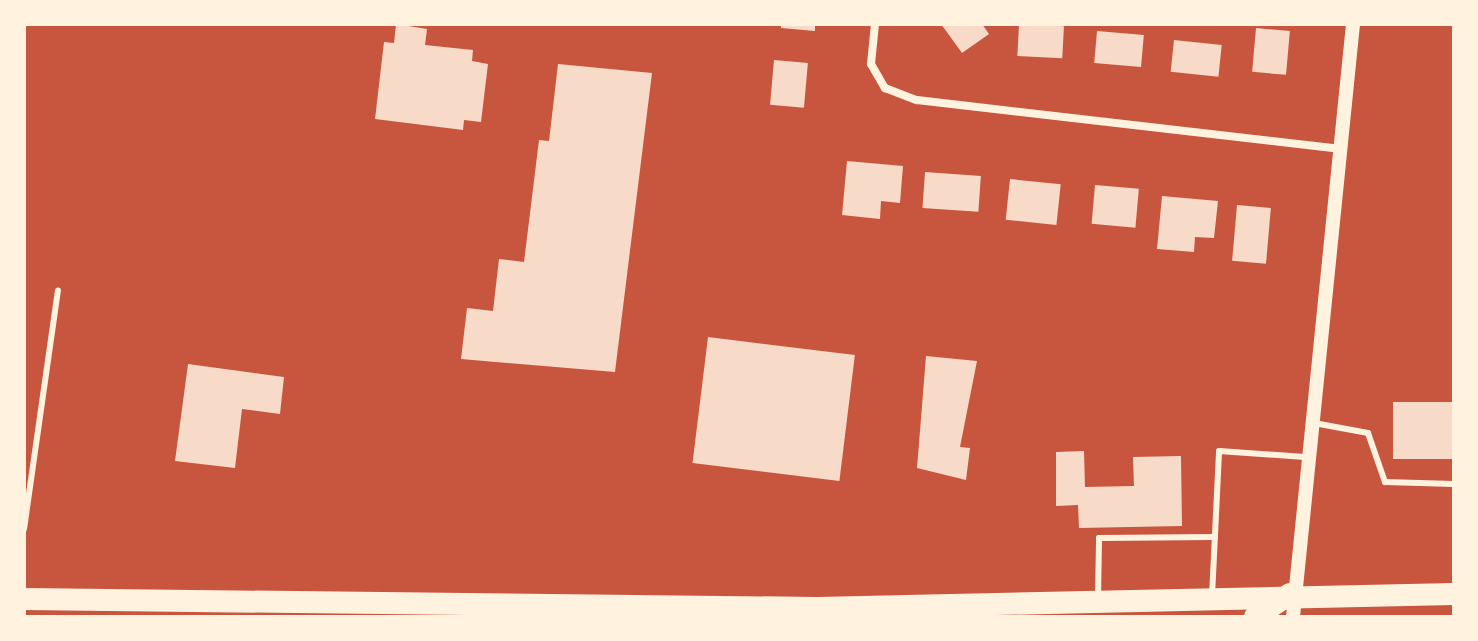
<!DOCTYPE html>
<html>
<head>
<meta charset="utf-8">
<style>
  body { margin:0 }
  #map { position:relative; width:1478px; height:641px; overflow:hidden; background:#c8553d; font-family:Bitter,serif }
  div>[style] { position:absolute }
  .building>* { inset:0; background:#f7dbc8; transform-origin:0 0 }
  .service>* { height:6px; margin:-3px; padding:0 3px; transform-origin:3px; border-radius:3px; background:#fff3e0 }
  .minor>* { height:8px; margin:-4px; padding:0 4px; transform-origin:4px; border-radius:4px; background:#fff3e0 }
  .tertiary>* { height:14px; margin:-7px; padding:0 7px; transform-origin:7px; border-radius:7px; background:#fff3e0 }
  .trunk>* { height:22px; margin:-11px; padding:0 11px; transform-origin:11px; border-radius:11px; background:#fff3e0 }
  span { translate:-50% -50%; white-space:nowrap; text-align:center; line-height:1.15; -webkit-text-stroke:7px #fff3e0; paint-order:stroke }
  .frame { position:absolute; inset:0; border:26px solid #fff3e0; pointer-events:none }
</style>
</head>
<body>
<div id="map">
  <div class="building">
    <i style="clip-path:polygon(396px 24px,427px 29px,425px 45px,473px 50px,472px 61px,488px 64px,481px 122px,464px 120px,463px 130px,375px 119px,384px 42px,394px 43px)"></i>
    <i style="clip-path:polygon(781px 24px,815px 24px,815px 31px,781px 28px)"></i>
    <i style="clip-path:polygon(941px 24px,982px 24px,989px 34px,962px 53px)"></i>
    <i style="left:1019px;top:24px;width:45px;height:32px;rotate:3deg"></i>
    <i style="left:1256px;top:28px;width:34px;height:44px;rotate:5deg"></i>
    <i style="left:1097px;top:31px;width:47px;height:32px;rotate:5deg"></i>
    <i style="left:1174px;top:40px;width:48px;height:32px;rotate:6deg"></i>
    <i style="left:774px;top:60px;width:34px;height:45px;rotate:5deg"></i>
    <i style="clip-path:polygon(558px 64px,652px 73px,615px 372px,461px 359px,467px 308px,493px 311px,499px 259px,524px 262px,539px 140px,549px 141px)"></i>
    <i style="clip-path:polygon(847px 161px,903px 166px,900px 203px,881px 201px,880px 219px,842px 215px)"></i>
    <i style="left:925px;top:172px;width:56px;height:36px;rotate:4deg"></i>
    <i style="left:1010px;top:179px;width:51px;height:41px;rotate:6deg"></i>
    <i style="left:1095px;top:185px;width:44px;height:39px;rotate:5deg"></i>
    <i style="clip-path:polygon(1162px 196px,1218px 201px,1214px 238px,1195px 237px,1194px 252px,1157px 249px)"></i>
    <i style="left:1237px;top:205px;width:34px;height:56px;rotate:5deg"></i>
    <i style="left:708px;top:337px;width:148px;height:127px;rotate:7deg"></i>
    <i style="clip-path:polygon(926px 356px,977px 361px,960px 447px,970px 448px,966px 480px,917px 468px)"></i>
    <i style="clip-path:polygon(188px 364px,284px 377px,280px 414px,242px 409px,235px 468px,175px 461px)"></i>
    <i style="left:1454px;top:402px;width:57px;height:61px;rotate:90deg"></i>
    <i style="clip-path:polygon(1084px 451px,1085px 487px,1134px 486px,1133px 457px,1181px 456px,1182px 526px,1079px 528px,1078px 505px,1056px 506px,1056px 452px)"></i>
  </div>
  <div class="service">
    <i style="left:1314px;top:423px;width:55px;rotate:10.5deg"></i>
    <i style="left:1368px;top:433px;width:52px;rotate:70.9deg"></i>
    <i style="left:1385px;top:482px;width:69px;rotate:1.7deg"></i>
    <i style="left:24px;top:529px;width:241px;rotate:-81.9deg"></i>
    <i style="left:1212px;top:596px;width:145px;rotate:-87.2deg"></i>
    <i style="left:1219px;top:451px;width:86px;rotate:4deg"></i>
    <i style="left:1098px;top:598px;width:60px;rotate:-89deg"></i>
    <i style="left:1099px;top:538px;width:116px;rotate:-0.5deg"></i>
  </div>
  <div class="minor">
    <i style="left:875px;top:24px;width:40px;rotate:95.7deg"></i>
    <i style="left:871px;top:64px;width:28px;rotate:60deg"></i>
    <i style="left:885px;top:88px;width:34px;rotate:21deg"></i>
    <i style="left:917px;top:100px;width:425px;rotate:6.6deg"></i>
  </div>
  <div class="tertiary">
    <i style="left:1293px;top:617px;width:596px;rotate:-84.22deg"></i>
  </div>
  <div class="trunk">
    <i style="left:24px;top:599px;width:793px;rotate:0.65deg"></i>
    <i style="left:817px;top:608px;width:637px;rotate:-1.26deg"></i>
    <i style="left:1255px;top:617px;width:42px;rotate:-33.3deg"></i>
  </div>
  <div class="frame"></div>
</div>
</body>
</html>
